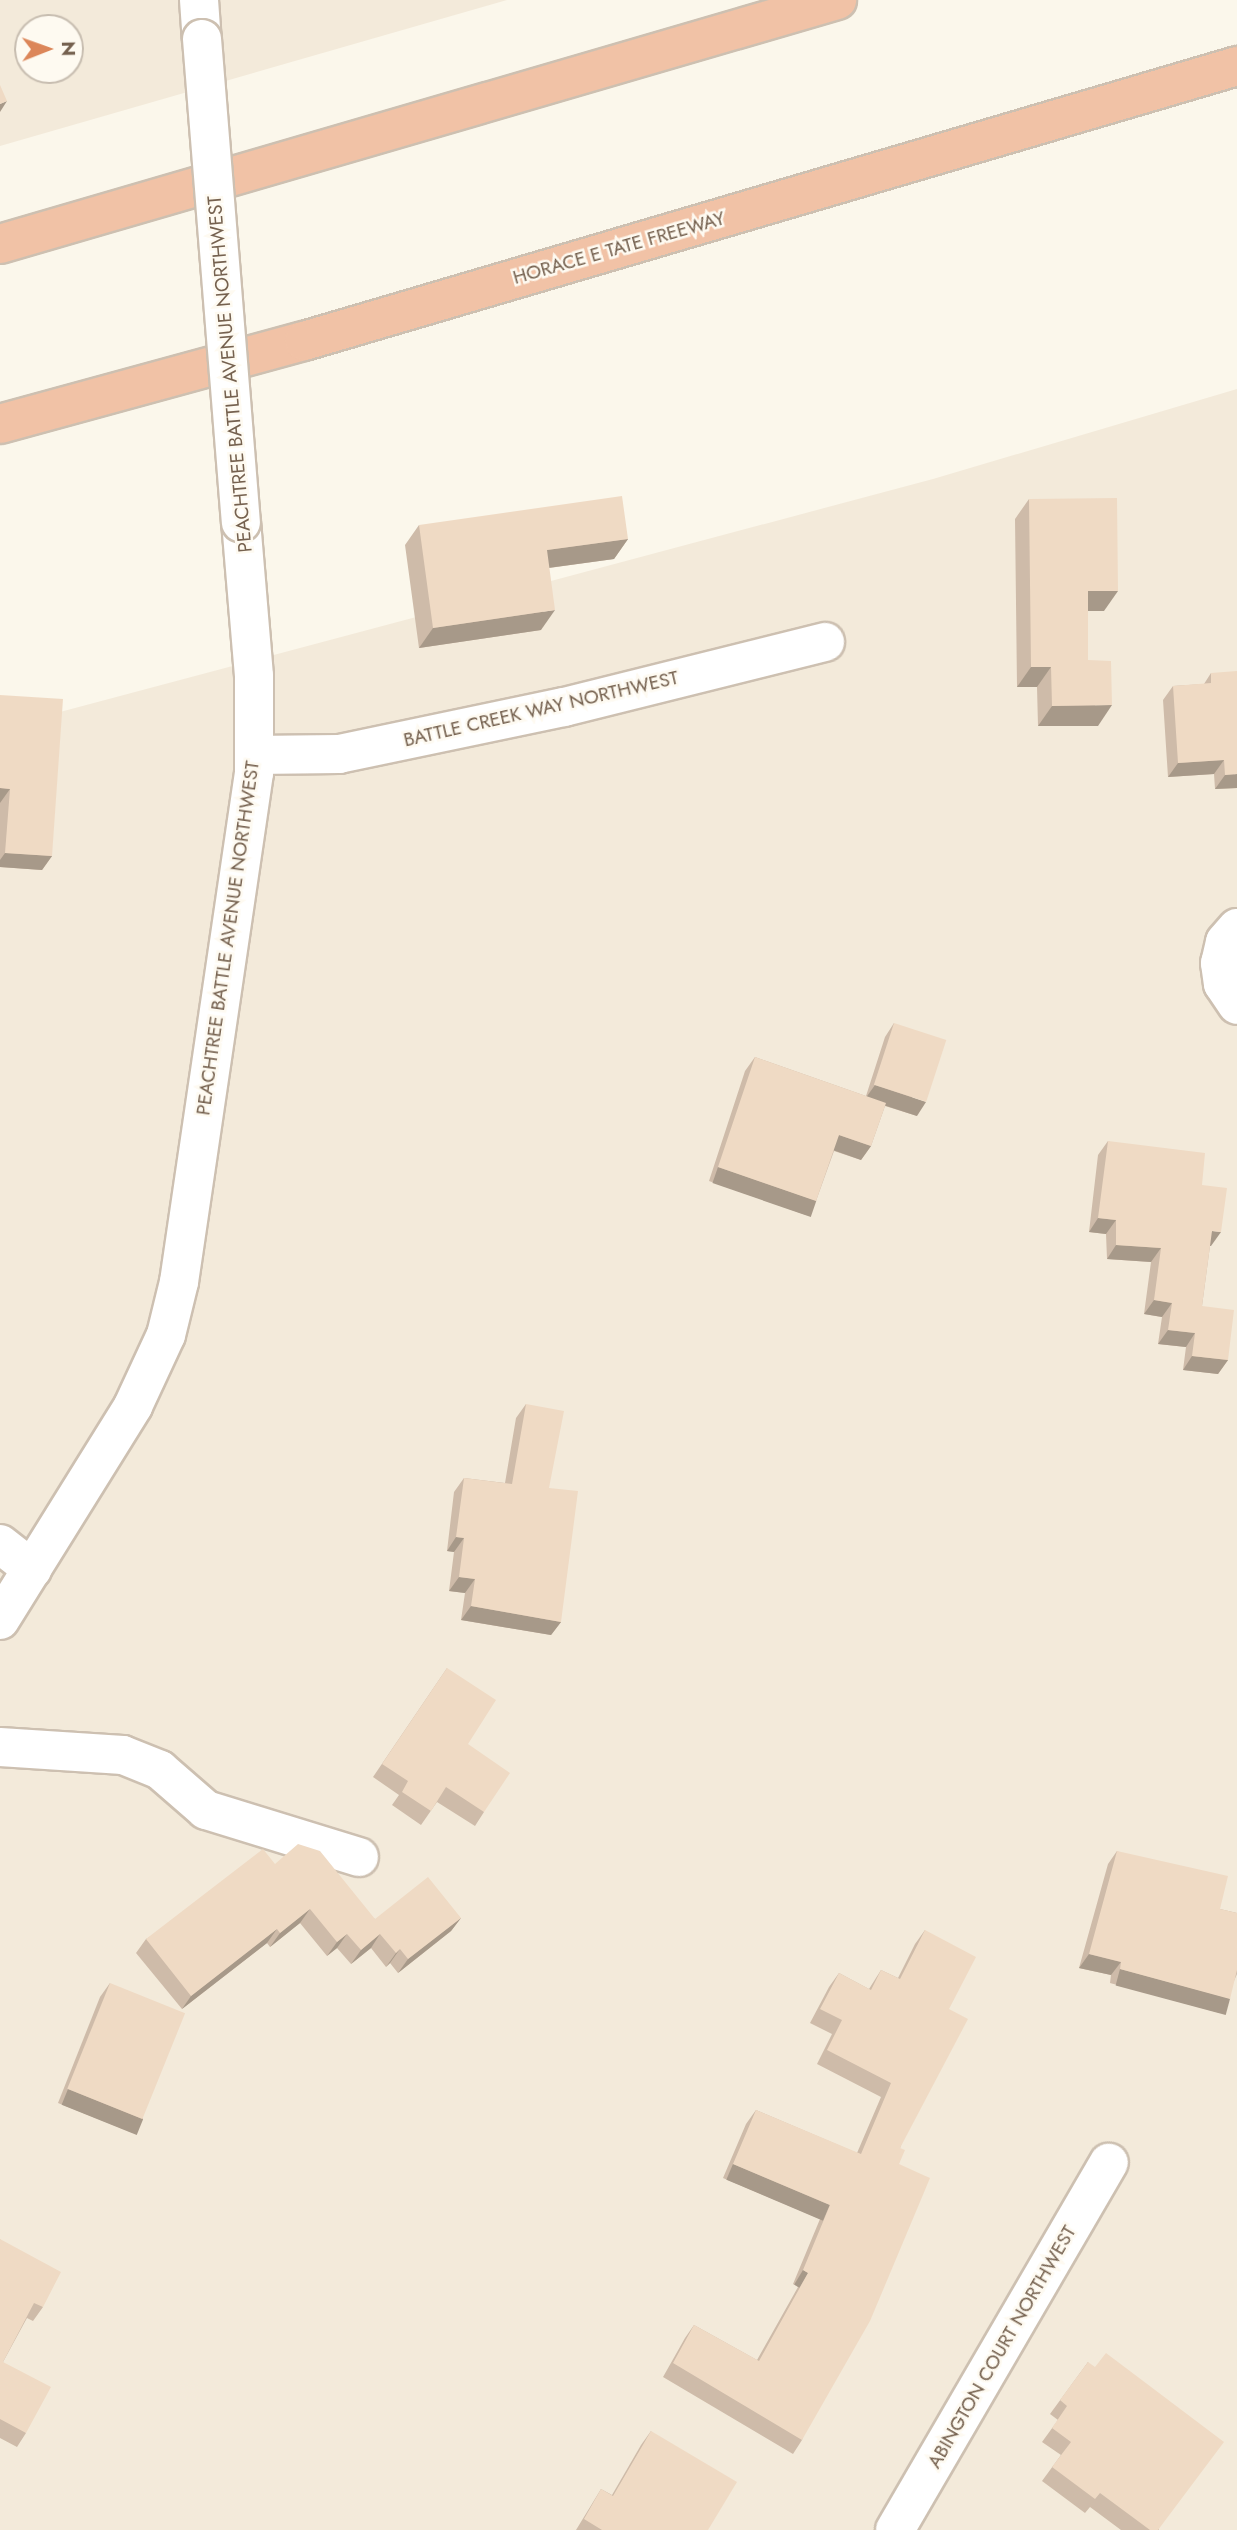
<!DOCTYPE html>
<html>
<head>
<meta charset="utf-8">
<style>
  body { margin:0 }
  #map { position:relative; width:1237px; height:2530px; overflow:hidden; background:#fbf7eb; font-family:Jost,sans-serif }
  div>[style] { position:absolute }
  .residential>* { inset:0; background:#f3eada }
  .roads { filter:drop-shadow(2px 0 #cdc0b1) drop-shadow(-2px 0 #cdc0b1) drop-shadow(0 2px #cdc0b1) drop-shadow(0 -2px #cdc0b1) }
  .minor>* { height:38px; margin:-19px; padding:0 19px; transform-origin:19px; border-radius:19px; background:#fff }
  .highway>* { height:38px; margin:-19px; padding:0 19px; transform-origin:19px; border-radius:19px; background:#f1c2a6 }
  .bridges { filter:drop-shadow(2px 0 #cdc0b1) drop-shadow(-2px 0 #cdc0b1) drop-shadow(0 2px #cdc0b1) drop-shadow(0 -2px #cdc0b1) }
  .minor-bridge>* { height:38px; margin:-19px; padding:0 19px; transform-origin:19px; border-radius:19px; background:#fff }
  .wall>* { inset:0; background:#cebba9 }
  .shaded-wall>* { inset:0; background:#a79989; transform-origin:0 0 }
  .building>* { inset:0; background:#efdac4; transform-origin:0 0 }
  span { translate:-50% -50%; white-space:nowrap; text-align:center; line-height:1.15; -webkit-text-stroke:5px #fefaf1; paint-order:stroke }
  .street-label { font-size:19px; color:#75614f }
  .north { position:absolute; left:14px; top:14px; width:70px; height:70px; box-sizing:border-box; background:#fefaf1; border:2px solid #c7bdb0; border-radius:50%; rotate:89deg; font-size:19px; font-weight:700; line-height:28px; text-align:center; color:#75614f }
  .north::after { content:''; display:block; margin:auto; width:24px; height:32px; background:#dc8659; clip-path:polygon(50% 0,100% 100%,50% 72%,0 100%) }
</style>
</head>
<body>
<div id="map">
  <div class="residential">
    <i style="clip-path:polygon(evenodd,0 0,507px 0,0 146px,0 0,28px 28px,70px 28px,70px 70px,28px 70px,28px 28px)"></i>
    <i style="clip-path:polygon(1237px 389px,1237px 2530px,0 2530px,0 728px,933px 479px)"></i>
  </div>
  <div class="roads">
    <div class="minor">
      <i style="left:199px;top:0;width:39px;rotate:86deg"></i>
      <i style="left:254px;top:755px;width:85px;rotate:-0.7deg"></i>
      <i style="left:339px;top:754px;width:230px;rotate:-11.8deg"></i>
      <i style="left:564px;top:707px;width:269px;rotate:-14deg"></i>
      <i style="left:1237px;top:928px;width:18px;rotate:131deg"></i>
      <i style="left:1225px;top:942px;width:22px;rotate:103deg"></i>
      <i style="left:1220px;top:963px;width:21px;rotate:82deg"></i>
      <i style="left:1223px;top:984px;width:25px;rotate:56deg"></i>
      <i style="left:0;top:1544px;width:41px;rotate:38deg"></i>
      <i style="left:0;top:1620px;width:252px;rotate:-58.1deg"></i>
      <i style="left:133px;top:1406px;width:78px;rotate:-65.1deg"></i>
      <i style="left:166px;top:1335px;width:55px;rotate:-76.2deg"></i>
      <i style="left:179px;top:1282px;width:514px;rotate:-81.62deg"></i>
      <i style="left:254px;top:773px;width:97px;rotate:-90deg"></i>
      <i style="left:254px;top:676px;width:155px;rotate:-94.8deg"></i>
      <i style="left:0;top:1747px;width:123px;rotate:3.7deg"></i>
      <i style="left:123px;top:1755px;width:40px;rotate:22deg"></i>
      <i style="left:160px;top:1770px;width:61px;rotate:41deg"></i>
      <i style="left:206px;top:1810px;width:160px;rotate:17.1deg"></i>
      <i style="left:895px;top:2530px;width:425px;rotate:-59.8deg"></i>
    </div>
    <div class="highway">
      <i style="left:0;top:244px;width:872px;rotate:-16.25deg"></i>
      <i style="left:0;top:424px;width:315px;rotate:-15.3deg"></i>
      <i style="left:304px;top:341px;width:973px;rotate:-16.42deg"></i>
    </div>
  </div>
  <div class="bridges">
    <div class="minor-bridge">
      <i style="left:202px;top:39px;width:485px;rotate:85.4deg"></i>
    </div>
  </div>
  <div class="wall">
    <i style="clip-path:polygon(1029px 499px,1104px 611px,1088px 611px,1088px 660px,1098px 726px,1038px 726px,1037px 687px,1017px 687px,1015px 519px)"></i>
    <i style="clip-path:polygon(419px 525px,628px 539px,614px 559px,549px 568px,541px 630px,419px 648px,405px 545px)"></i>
    <i style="clip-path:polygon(1211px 673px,1237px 788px,1215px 789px,1214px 774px,1168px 777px,1163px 700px,1173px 686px,1204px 684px)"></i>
    <i style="clip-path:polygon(0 695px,52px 856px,42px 870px,0 867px)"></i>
    <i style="clip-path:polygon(894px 1023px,917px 1116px,885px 1106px,871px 1146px,861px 1160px,834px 1151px,816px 1201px,806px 1215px,709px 1181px,745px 1071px,755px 1057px,866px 1096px,885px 1037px)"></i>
    <i style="clip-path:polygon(1108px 1141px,1202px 1185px,1211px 1246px,1210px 1246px,1202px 1306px,1228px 1360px,1218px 1374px,1183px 1370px,1186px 1347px,1158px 1344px,1162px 1317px,1144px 1314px,1151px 1262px,1107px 1259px,1106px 1234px,1089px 1232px,1098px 1155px)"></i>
    <i style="clip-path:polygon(526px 1404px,549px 1488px,561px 1622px,551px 1635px,461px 1620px,465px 1593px,449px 1591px,454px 1552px,447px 1551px,454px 1492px,464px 1478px,505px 1483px,516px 1418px)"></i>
    <i style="clip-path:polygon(447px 1668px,484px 1812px,475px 1826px,437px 1802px,421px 1825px,392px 1805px,399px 1795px,373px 1777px)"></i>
    <i style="clip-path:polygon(1117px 1851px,1220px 1909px,1237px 1913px,1237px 1974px,1220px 2013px,1110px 1983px,1111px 1975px,1079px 1968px,1108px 1864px)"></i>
    <i style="clip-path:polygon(275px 1864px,375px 1919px,461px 1918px,451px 1931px,398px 1973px,390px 1963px,386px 1967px,371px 1948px,351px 1964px,337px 1948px,327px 1956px,300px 1923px,270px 1947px,267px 1943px,182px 2009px,136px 1953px,146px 1939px)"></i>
    <i style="clip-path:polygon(925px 1930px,949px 2009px,900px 2148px,899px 2164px,802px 2440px,793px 2454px,663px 2377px,685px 2338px,694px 2325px,757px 2360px,798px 2287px,793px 2284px,820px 2219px,723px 2178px,746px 2124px,756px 2110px,857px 2153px,881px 2097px,817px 2064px,832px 2034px,810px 2023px,829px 1987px,839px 1973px,869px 1989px,881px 1970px,898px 1978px,915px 1944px)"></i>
    <i style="clip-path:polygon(110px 1983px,143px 2119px,133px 2133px,58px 2103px,100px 1997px)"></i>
    <i style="clip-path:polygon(0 2239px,43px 2307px,33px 2321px,27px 2318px,3px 2362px,26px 2433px,17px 2447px,0 2438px)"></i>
    <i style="clip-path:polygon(1088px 2362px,1159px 2530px,1121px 2530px,1090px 2507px,1085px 2513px,1042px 2481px,1061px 2455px,1042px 2442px,1058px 2420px,1050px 2414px)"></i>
    <i style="clip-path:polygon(651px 2431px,708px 2530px,576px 2530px,601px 2489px,612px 2495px,641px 2445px)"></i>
  </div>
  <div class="shaded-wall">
    <i style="clip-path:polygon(7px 101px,0 112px,0 104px)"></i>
    <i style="clip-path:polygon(628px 539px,614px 559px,533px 570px,547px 550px)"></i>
    <i style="clip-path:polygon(1088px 591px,1118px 591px,1104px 611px,1074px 611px)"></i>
    <i style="clip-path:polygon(555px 610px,541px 630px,419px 648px,433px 628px)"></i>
    <i style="clip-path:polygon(1031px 667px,1051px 667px,1037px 687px,1017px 687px)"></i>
    <i style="clip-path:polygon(1112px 705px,1098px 726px,1038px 726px,1052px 706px)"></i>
    <i style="clip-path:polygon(1224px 760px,1214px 774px,1168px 777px,1178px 763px)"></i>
    <i style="clip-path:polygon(1237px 774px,1237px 788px,1215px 789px,1225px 775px)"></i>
    <i style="clip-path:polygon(0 788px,10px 789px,0 803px)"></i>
    <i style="clip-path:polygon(5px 853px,52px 856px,42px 870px,0 867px,0 860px)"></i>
    <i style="clip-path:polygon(875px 1085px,926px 1102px,917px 1116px,865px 1099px)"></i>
    <i style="clip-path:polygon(839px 1135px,871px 1146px,861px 1160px,830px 1149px)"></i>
    <i style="left:718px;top:1167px;width:104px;height:17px;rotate:19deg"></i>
    <i style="clip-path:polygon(1098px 1218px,1116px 1220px,1106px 1234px,1089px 1232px)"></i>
    <i style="clip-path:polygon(1212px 1231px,1221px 1232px,1211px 1246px,1202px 1245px)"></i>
    <i style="clip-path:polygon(1116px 1245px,1161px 1248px,1151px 1262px,1107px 1259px)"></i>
    <i style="clip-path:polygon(1154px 1300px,1172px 1303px,1162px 1317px,1144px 1314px)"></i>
    <i style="clip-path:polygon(1168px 1330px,1195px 1333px,1186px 1347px,1158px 1344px)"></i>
    <i style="clip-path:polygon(1192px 1356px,1228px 1360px,1218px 1374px,1183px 1370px)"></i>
    <i style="clip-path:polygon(456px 1537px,464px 1538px,454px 1552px,447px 1551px)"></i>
    <i style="clip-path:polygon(459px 1577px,475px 1579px,465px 1593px,449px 1591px)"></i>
    <i style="clip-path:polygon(471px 1606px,561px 1622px,551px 1635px,461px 1620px)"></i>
    <i style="clip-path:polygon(310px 1909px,300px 1923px,270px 1947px,280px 1933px)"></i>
    <i style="clip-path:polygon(461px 1918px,451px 1931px,398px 1973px,408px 1959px)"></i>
    <i style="clip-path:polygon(277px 1929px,267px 1943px,182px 2009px,191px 1996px)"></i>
    <i style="clip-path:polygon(347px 1934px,337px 1948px,327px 1956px,337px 1942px)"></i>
    <i style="clip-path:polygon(380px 1934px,371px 1948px,351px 1964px,361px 1950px)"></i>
    <i style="clip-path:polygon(400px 1949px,390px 1963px,386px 1967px,396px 1953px)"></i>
    <i style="clip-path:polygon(1089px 1954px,1121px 1962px,1111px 1975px,1079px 1968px)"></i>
    <i style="left:1120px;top:1969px;width:114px;height:17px;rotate:15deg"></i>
    <i style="left:68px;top:2089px;width:81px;height:17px;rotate:22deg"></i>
    <i style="left:733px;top:2164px;width:105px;height:17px;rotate:23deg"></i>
    <i style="left:803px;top:2270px;width:6px;height:17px;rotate:31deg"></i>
  </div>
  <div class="building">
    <i style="clip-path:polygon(0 85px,7px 101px,0 104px)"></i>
    <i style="clip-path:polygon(622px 496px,628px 539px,547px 550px,555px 610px,433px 628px,419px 525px)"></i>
    <i style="clip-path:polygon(1117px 498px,1118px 591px,1088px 591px,1088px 660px,1111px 661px,1112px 705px,1052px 706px,1051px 667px,1031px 667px,1029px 499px)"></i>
    <i style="clip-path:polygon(1237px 671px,1237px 774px,1225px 775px,1224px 760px,1178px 763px,1173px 686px,1211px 683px,1211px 673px)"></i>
    <i style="clip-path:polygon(0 695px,63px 699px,52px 856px,5px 853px,10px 789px,0 788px)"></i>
    <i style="left:894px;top:1023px;width:55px;height:65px;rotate:18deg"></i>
    <i style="clip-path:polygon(755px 1057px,886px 1103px,871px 1146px,839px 1135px,816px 1201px,718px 1167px)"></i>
    <i style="clip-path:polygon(1108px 1141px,1205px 1153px,1202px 1185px,1227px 1188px,1221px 1232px,1212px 1231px,1202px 1306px,1234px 1310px,1228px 1360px,1192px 1356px,1195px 1333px,1168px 1330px,1172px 1303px,1154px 1300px,1161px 1248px,1116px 1245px,1116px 1220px,1098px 1218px)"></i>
    <i style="clip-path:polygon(526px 1404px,564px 1411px,549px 1488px,578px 1491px,561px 1622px,471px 1606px,475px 1579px,459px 1577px,464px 1538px,456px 1537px,464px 1478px,512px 1484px)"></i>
    <i style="clip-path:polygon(447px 1668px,496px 1700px,468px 1744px,510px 1773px,484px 1812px,446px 1787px,431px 1811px,402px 1792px,408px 1781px,382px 1764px)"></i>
    <i style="clip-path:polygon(298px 1844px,320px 1851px,375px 1919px,428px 1877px,461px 1918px,408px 1959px,400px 1949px,396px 1953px,380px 1934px,361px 1950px,347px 1934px,337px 1942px,310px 1909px,280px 1933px,277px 1929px,191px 1996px,146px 1939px,263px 1849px,275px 1864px)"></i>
    <i style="clip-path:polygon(1117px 1851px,1228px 1876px,1220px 1909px,1237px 1913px,1237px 1970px,1230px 1999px,1120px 1969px,1121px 1962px,1089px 1954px)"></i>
    <i style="clip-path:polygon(925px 1930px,976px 1957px,949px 2009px,968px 2019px,900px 2148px,905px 2150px,899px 2164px,930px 2178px,870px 2321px,802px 2440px,673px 2363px,694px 2325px,759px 2361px,808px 2273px,803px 2270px,830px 2205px,733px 2164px,756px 2110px,861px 2154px,891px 2083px,827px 2050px,842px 2020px,820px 2009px,839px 1973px,871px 1990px,881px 1970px,900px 1979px)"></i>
    <i style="left:110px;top:1983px;width:81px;height:114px;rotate:22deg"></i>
    <i style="clip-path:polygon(0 2239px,61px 2272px,43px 2307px,34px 2303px,3px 2362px,51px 2387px,26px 2433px,0 2419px)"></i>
    <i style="clip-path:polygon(1106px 2353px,1224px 2442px,1158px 2530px,1150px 2530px,1100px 2493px,1095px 2499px,1052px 2467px,1071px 2442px,1052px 2428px,1067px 2406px,1060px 2400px,1088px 2362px,1095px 2367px)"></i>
    <i style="clip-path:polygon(651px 2431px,737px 2482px,708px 2530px,602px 2530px,584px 2519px,601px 2489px,613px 2496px)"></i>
  </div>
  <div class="street-label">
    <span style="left:619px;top:248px;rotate:-16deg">HORACE E TATE FREEWAY</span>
    <span style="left:230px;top:374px;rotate:-95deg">PEACHTREE BATTLE AVENUE NORTHWEST</span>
    <span style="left:541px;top:709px;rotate:-13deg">BATTLE CREEK WAY NORTHWEST</span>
    <span style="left:228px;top:938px;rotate:-82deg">PEACHTREE BATTLE AVENUE NORTHWEST</span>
    <span style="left:1002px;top:2347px;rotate:-60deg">ABINGTON COURT NORTHWEST</span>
  </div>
  <div class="north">N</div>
</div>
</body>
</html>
